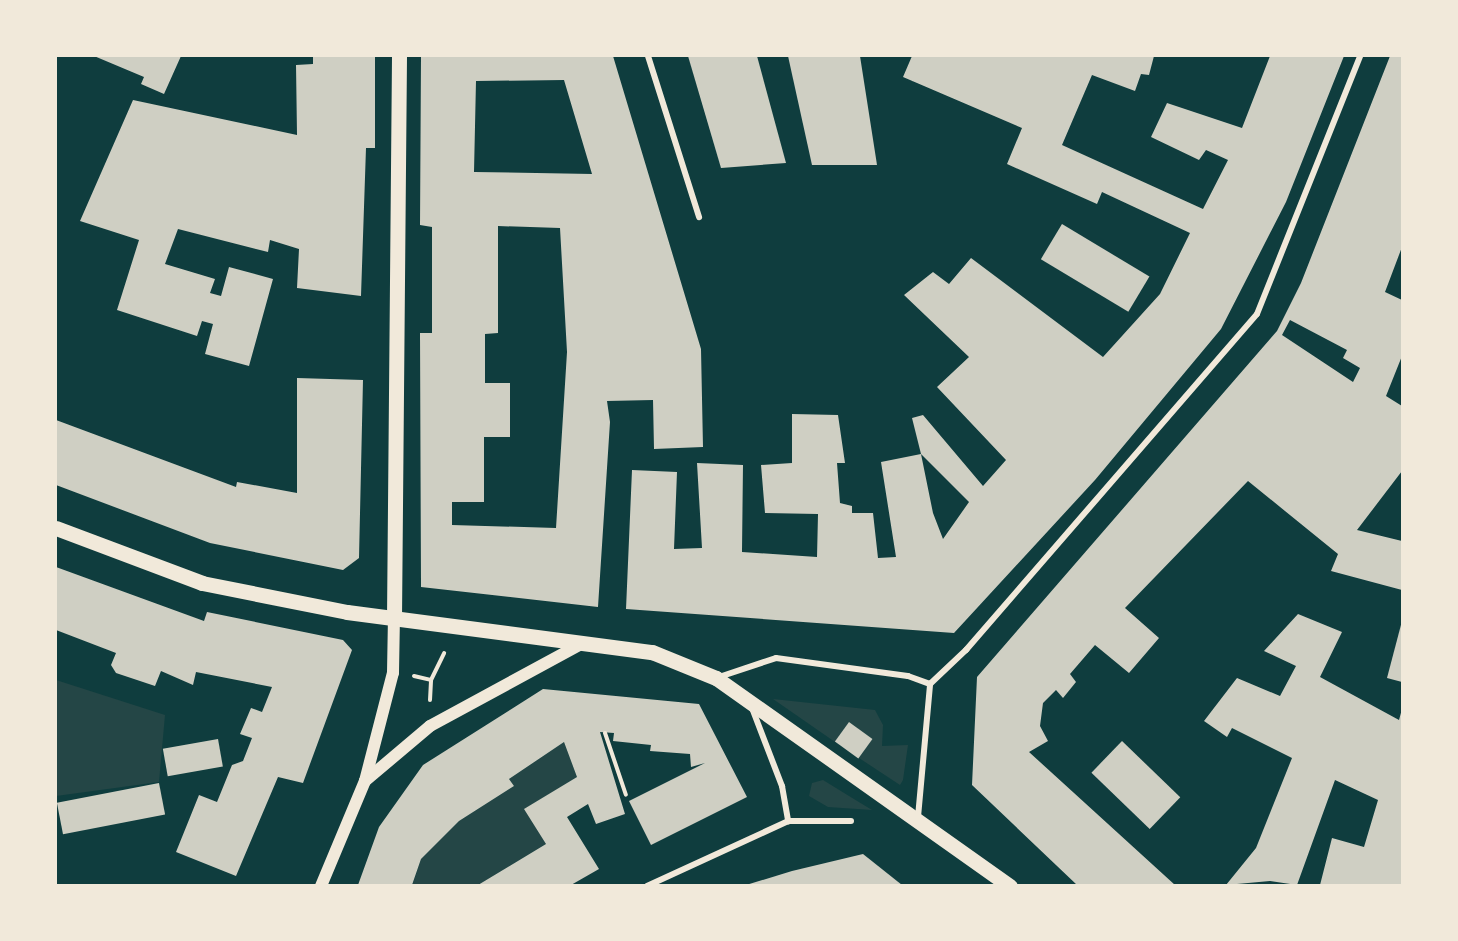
<!DOCTYPE html>
<html>
<head>
<meta charset="utf-8">
<style>
  body { margin:0 }
  #map { position:relative; width:1458px; height:941px; overflow:hidden; background:#0f3d3e; font-family:"Fira Sans",sans-serif }
  div>[style] { position:absolute }
  .green>* { inset:0; background:#244646 }
  .building>* { inset:0; background:#cfcfc3; transform-origin:0 0 }
  .path>* { height:4px; margin:-2px; padding:0 2px; transform-origin:2px; border-radius:2px; background:#f1e9da }
  .minor>* { height:6px; margin:-3px; padding:0 3px; transform-origin:3px; border-radius:3px; background:#f1e9da }
  .secondary>* { height:12px; margin:-6px; padding:0 6px; transform-origin:6px; border-radius:6px; background:#f1e9da }
  .primary>* { height:15px; margin:-7.5px; padding:0 7.5px; transform-origin:7.5px; border-radius:7.5px; background:#f1e9da }
  span { translate:-50% -50%; white-space:nowrap; text-align:center; line-height:1.15; -webkit-text-stroke:4.5px #f1e9da; paint-order:stroke }
  .frame { position:absolute; inset:0; border:57px solid #f1e9da; pointer-events:none }
</style>
</head>
<body>
<div id="map">
  <div class="green">
    <i style="clip-path:polygon(56px 680px,165px 715px,159px 782px,56px 796px)"></i>
    <i style="clip-path:polygon(773px 699px,875px 710px,883px 725px,882px 746px,908px 745px,903px 780px,900px 785px,859px 758px,872px 739px,849px 722px,835px 742px)"></i>
    <i style="clip-path:polygon(564px 742px,577px 777px,525px 809px,546px 844px,478px 885px,412px 886px,421px 859px,459px 821px,514px 786px,509px 779px)"></i>
    <i style="clip-path:polygon(823px 780px,849px 796px,872px 810px,828px 807px,809px 796px,812px 783px)"></i>
  </div>
  <div class="building">
    <i style="clip-path:polygon(94px 56px,181px 56px,164px 94px,141px 84px,144px 77px)"></i>
    <i style="clip-path:polygon(313px 56px,375px 56px,375px 148px,366px 148px,361px 296px,297px 288px,299px 249px,270px 240px,268px 252px,178px 229px,165px 264px,215px 279px,210px 293px,221px 296px,229px 267px,273px 279px,249px 366px,205px 354px,213px 324px,202px 321px,197px 336px,117px 310px,139px 240px,80px 221px,133px 100px,297px 135px,296px 65px,313px 64px)"></i>
    <i style="clip-path:polygon(evenodd,421px 56px,613px 56px,701px 349px,703px 447px,654px 449px,653px 400px,607px 401px,610px 422px,598px 607px,421px 587px,420px 333px,432px 333px,432px 227px,420px 225px,421px 56px,564px 80px,592px 174px,474px 172px,476px 81px,564px 80px,421px 56px,498px 226px,560px 228px,567px 352px,556px 528px,452px 525px,452px 502px,484px 502px,484px 437px,510px 437px,510px 383px,485px 383px,485px 334px,498px 333px,498px 226px)"></i>
    <i style="clip-path:polygon(688px 56px,757px 56px,786px 163px,721px 168px)"></i>
    <i style="clip-path:polygon(788px 56px,860px 56px,877px 165px,812px 165px)"></i>
    <i style="clip-path:polygon(evenodd,912px 56px,1154px 56px,1149px 75px,1141px 74px,1135px 91px,1092px 75px,1062px 145px,1203px 209px,1228px 160px,1206px 150px,1199px 160px,1151px 137px,1167px 103px,1242px 128px,1270px 56px,1344px 56px,1286px 202px,1221px 329px,1095px 480px,954px 633px,626px 609px,632px 470px,677px 472px,674px 549px,702px 548px,697px 463px,743px 465px,742px 552px,817px 557px,818px 514px,765px 513px,761px 465px,792px 463px,792px 414px,838px 415px,845px 463px,837px 463px,840px 503px,852px 506px,852px 513px,873px 513px,878px 558px,896px 557px,881px 462px,921px 454px,912px 418px,923px 415px,983px 486px,1006px 460px,937px 387px,969px 357px,904px 295px,933px 272px,949px 284px,971px 258px,1103px 357px,1160px 294px,1190px 233px,1102px 192px,1097px 204px,1007px 164px,1022px 128px,903px 77px,912px 56px,921px 454px,969px 502px,943px 539px,933px 513px,921px 454px)"></i>
    <i style="clip-path:polygon(evenodd,1390px 56px,1402px 56px,1402px 247px,1385px 292px,1402px 300px,1402px 356px,1386px 396px,1402px 406px,1402px 471px,1357px 530px,1402px 541px,1402px 590px,1331px 571px,1338px 554px,1248px 481px,1125px 608px,1159px 638px,1129px 673px,1095px 645px,1070px 674px,1076px 682px,1063px 698px,1056px 690px,1043px 703px,1040px 726px,1048px 741px,1029px 752px,1175px 885px,1077px 885px,972px 785px,977px 677px,1277px 331px,1301px 283px,1390px 56px,1290px 320px,1347px 350px,1343px 358px,1360px 368px,1353px 382px,1282px 335px,1290px 320px)"></i>
    <i style="left:1062px;top:224px;width:102px;height:41px;rotate:31deg"></i>
    <i style="clip-path:polygon(297px 378px,363px 380px,359px 558px,343px 570px,210px 543px,56px 485px,56px 420px,236px 487px,237px 482px,297px 493px)"></i>
    <i style="clip-path:polygon(56px 567px,204px 621px,207px 612px,343px 640px,352px 650px,303px 783px,278px 777px,236px 876px,176px 852px,199px 795px,217px 802px,232px 765px,243px 761px,252px 738px,240px 734px,251px 708px,262px 712px,272px 687px,196px 672px,193px 685px,161px 671px,155px 686px,116px 673px,111px 665px,116px 653px,56px 630px)"></i>
    <i style="clip-path:polygon(1298px 614px,1342px 632px,1320px 677px,1399px 720px,1402px 709px,1402px 885px,1320px 885px,1332px 838px,1364px 847px,1378px 800px,1335px 780px,1297px 885px,1270px 881px,1226px 885px,1256px 848px,1292px 758px,1232px 728px,1227px 737px,1204px 721px,1237px 678px,1280px 696px,1296px 666px,1264px 651px)"></i>
    <i style="clip-path:polygon(1402px 621px,1402px 682px,1387px 678px)"></i>
    <i style="clip-path:polygon(543px 689px,699px 704px,747px 797px,651px 845px,629px 801px,705px 763px,691px 767px,690px 754px,650px 751px,651px 745px,613px 741px,614px 733px,600px 732px,625px 814px,596px 824px,588px 804px,567px 817px,599px 869px,571px 885px,478px 885px,546px 844px,524px 809px,577px 777px,564px 742px,509px 779px,514px 786px,459px 821px,421px 859px,412px 885px,358px 885px,379px 827px,423px 765px)"></i>
    <i style="left:849px;top:722px;width:29px;height:24px;rotate:36deg"></i>
    <i style="left:218px;top:739px;width:28px;height:56px;rotate:80deg"></i>
    <i style="left:1122px;top:741px;width:81px;height:44px;rotate:44deg"></i>
    <i style="left:159px;top:783px;width:32px;height:104px;rotate:79deg"></i>
    <i style="clip-path:polygon(863px 854px,902px 885px,746px 885px,792px 871px)"></i>
  </div>
  <div class="path">
    <i style="left:414px;top:676px;width:17px;rotate:13deg"></i>
    <i style="left:430px;top:700px;width:20px;rotate:-87deg"></i>
    <i style="left:431px;top:680px;width:30px;rotate:-64deg"></i>
    <i style="left:605px;top:733px;width:65px;rotate:71.3deg"></i>
  </div>
  <div class="minor">
    <i style="left:648px;top:56px;width:169px;rotate:72.4deg"></i>
    <i style="left:716px;top:678px;width:63px;rotate:-18.4deg"></i>
    <i style="left:776px;top:658px;width:133px;rotate:7.8deg"></i>
    <i style="left:908px;top:676px;width:23px;rotate:20deg"></i>
    <i style="left:930px;top:684px;width:50px;rotate:-43.4deg"></i>
    <i style="left:966px;top:650px;width:444px;rotate:-49.1deg"></i>
    <i style="left:1257px;top:314px;width:278px;rotate:-68.2deg"></i>
    <i style="left:752px;top:708px;width:84px;rotate:69deg"></i>
    <i style="left:782px;top:786px;width:36px;rotate:80deg"></i>
    <i style="left:918px;top:817px;width:134px;rotate:-84.8deg"></i>
    <i style="left:647px;top:886px;width:155px;rotate:-24.7deg"></i>
    <i style="left:788px;top:821px;width:63px"></i>
  </div>
  <div class="secondary">
    <i style="left:365px;top:781px;width:85px;rotate:-40.2deg"></i>
    <i style="left:430px;top:726px;width:174px;rotate:-28.5deg"></i>
    <i style="left:321px;top:886px;width:114px;rotate:-67.3deg"></i>
    <i style="left:365px;top:781px;width:112px;rotate:-75.5deg"></i>
    <i style="left:393px;top:673px;width:55px;rotate:-89deg"></i>
  </div>
  <div class="primary">
    <i style="left:56px;top:528px;width:156px;rotate:20.6deg"></i>
    <i style="left:202px;top:583px;width:148px;rotate:11.3deg"></i>
    <i style="left:347px;top:612px;width:308px;rotate:7.5deg"></i>
    <i style="left:652px;top:652px;width:69px;rotate:22.1deg"></i>
    <i style="left:716px;top:678px;width:360px;rotate:35.3deg"></i>
    <i style="left:394px;top:618px;width:562px;rotate:-89.49deg"></i>
  </div>
  <div class="frame"></div>
</div>
</body>
</html>
